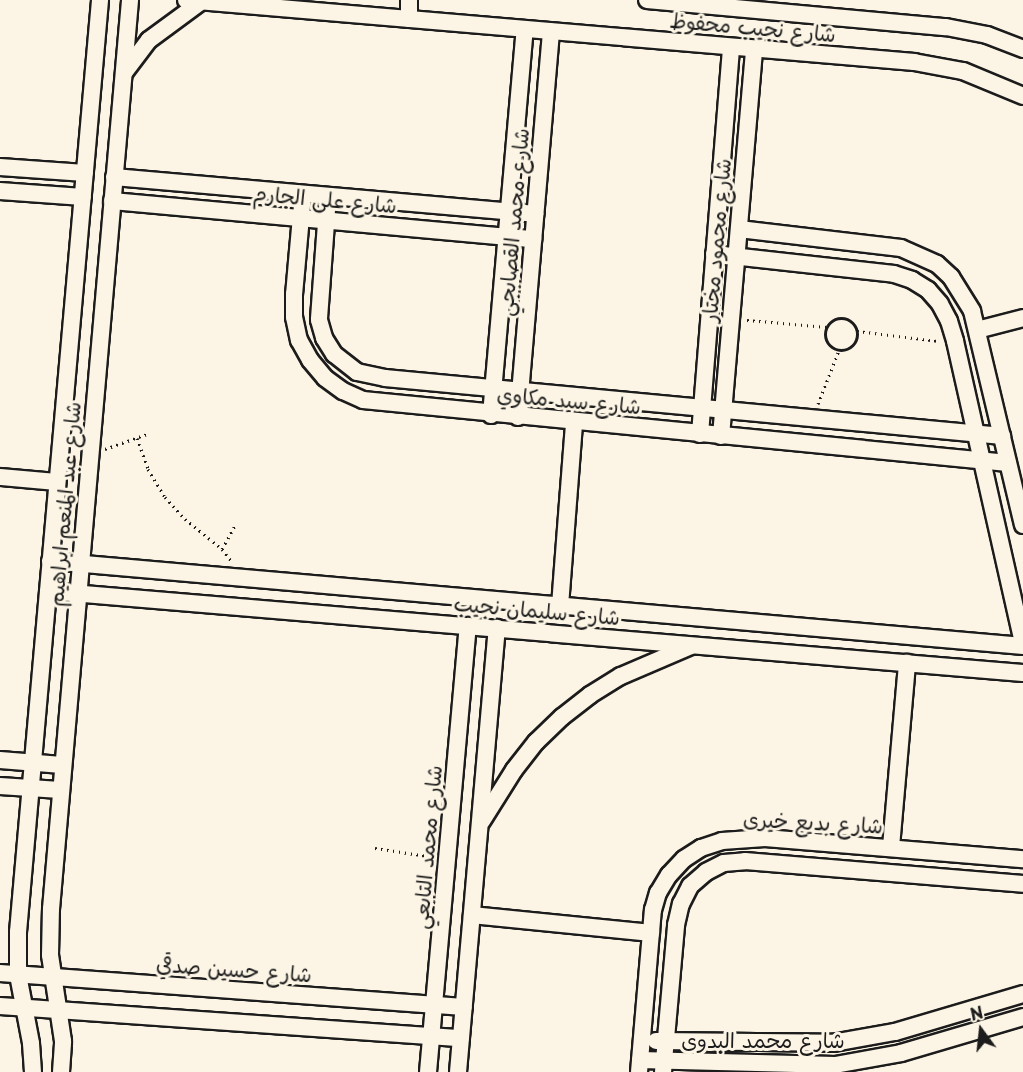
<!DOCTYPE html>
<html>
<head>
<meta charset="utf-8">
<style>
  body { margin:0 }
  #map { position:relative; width:1023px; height:1072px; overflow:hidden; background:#fcf5e5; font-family:"Playpen Sans","Playpen Sans Arabic",sans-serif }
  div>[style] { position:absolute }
  .path>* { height:3px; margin-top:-1.5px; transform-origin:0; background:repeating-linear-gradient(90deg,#1c1c1c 0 1.5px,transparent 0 6px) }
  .path>.ring { margin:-1.5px; padding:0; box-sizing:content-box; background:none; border:3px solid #1c1c1c; border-radius:50% }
  .roads { filter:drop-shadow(2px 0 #1c1c1c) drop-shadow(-2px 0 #1c1c1c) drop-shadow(0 2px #1c1c1c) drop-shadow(0 -2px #1c1c1c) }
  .minor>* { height:16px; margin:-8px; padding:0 8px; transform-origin:8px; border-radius:8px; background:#fcf5e5 }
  span { translate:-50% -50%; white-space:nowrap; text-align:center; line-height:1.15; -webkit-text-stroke:6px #fcf5e5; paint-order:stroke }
  .street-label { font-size:21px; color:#1c1c1c }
  .north { position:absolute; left:951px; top:1000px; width:60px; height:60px; -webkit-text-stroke:4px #fcf5e5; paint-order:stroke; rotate:345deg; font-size:16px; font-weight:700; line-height:24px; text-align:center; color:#1c1c1c }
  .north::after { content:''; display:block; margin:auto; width:21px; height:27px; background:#1c1c1c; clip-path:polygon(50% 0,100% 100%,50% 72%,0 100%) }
</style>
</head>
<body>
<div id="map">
  <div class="path">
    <i class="ring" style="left:825px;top:318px;width:29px;height:29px"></i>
    <i style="left:747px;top:320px;width:80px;rotate:5deg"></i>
    <i style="left:857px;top:331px;width:83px;rotate:7deg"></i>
    <i style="left:818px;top:404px;width:58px;rotate:-68.7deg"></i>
    <i style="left:137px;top:438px;width:33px;rotate:70deg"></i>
    <i style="left:148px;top:469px;width:33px;rotate:59deg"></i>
    <i style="left:165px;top:497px;width:30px;rotate:48deg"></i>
    <i style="left:185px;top:519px;width:48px;rotate:39deg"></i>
    <i style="left:222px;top:549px;width:16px;rotate:52deg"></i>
    <i style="left:105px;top:449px;width:45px;rotate:-19.7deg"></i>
    <i style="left:222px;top:549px;width:26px;rotate:-61deg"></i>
    <i style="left:375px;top:848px;width:60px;rotate:8.7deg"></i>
  </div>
  <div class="roads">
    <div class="minor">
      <i style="left:186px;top:0;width:731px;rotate:4.87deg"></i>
      <i style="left:914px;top:62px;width:50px;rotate:10.4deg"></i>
      <i style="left:963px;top:71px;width:65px;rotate:22.6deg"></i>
      <i style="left:647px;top:0;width:300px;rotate:5.2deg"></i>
      <i style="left:946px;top:27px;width:42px;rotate:11deg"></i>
      <i style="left:987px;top:35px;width:39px;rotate:21deg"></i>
      <i style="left:409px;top:19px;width:19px;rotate:-90deg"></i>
      <i style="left:124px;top:73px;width:41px;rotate:-52.9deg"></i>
      <i style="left:149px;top:40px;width:66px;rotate:-36.3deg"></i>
      <i style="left:0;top:167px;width:85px;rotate:4deg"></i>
      <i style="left:114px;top:177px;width:423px;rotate:5deg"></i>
      <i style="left:0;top:191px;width:83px;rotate:4.1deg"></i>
      <i style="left:303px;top:194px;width:100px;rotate:95.1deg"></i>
      <i style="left:294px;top:294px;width:23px;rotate:90deg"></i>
      <i style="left:294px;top:317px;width:24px;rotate:78deg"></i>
      <i style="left:299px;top:340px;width:23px;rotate:61deg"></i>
      <i style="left:310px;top:360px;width:23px;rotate:50deg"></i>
      <i style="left:325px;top:378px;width:22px;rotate:36deg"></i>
      <i style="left:343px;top:391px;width:22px;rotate:24deg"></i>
      <i style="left:363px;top:400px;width:648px;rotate:5.58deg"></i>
      <i style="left:328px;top:196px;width:124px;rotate:94.2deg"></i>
      <i style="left:319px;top:320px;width:19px;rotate:74deg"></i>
      <i style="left:324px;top:338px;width:19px;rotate:58deg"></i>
      <i style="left:334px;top:354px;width:29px;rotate:38deg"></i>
      <i style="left:357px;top:372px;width:29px;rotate:12deg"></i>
      <i style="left:385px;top:378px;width:620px;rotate:5.37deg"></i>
      <i style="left:112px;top:201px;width:423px;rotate:5.2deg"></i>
      <i style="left:739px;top:229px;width:163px;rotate:6.7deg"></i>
      <i style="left:901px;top:248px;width:39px;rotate:24deg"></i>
      <i style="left:937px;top:264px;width:19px;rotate:43deg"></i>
      <i style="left:951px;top:277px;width:40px;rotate:58deg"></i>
      <i style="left:972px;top:311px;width:220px;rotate:76.6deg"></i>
      <i style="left:714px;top:254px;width:181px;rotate:6.3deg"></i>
      <i style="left:894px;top:274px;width:19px;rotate:18deg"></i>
      <i style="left:912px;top:280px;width:19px;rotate:32deg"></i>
      <i style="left:928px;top:290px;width:18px;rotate:49deg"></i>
      <i style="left:940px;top:304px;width:19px;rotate:62deg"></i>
      <i style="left:949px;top:321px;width:21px;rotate:73deg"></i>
      <i style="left:955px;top:341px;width:309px;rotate:77.3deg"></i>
      <i style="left:977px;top:330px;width:48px;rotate:-14.6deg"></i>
      <i style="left:491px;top:415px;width:387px;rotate:-85deg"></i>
      <i style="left:518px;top:417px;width:387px;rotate:-85.1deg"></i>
      <i style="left:700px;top:434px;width:388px;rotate:-85.4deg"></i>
      <i style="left:721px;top:436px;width:388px;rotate:-85.1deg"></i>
      <i style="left:0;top:477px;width:57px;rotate:5deg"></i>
      <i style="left:50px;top:561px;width:977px;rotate:4.99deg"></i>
      <i style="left:48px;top:591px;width:978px;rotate:4.81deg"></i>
      <i style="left:560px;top:606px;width:185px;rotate:-85.6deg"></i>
      <i style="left:0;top:760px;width:62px;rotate:4.6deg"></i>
      <i style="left:0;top:786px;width:60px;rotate:3.8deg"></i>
      <i style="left:482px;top:821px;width:60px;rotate:-57.9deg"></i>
      <i style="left:514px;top:770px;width:36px;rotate:-52deg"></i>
      <i style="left:536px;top:742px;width:36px;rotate:-44deg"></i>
      <i style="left:562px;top:717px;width:36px;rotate:-38deg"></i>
      <i style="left:590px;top:695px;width:36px;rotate:-32deg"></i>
      <i style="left:621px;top:676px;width:76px;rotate:-23.2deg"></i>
      <i style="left:891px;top:847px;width:185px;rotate:-85deg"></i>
      <i style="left:472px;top:915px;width:180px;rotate:5.7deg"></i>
      <i style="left:0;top:973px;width:465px;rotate:4.2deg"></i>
      <i style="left:0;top:1006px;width:462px;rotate:4deg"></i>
      <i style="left:656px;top:1041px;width:177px;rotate:0.6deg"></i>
      <i style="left:833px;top:1043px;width:63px;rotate:-10.1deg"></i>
      <i style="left:895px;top:1032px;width:134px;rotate:-16.5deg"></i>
      <i style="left:640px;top:1060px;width:195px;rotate:1.5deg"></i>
      <i style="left:835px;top:1065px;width:67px;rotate:-10.3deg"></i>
      <i style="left:901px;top:1053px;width:127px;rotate:-16.4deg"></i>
      <i style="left:33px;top:1072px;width:29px;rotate:-94deg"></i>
      <i style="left:31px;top:1043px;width:69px;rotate:-100.8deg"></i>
      <i style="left:18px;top:975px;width:43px;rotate:-90deg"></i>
      <i style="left:18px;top:932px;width:936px;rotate:-84.97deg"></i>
      <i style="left:61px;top:1072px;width:31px;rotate:-86deg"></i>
      <i style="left:63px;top:1041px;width:87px;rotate:-98.6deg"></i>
      <i style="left:50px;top:955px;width:46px;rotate:-88.8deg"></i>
      <i style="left:51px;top:909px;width:912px;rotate:-85.03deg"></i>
      <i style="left:428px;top:1072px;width:448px;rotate:-84.9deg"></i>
      <i style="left:458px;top:1072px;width:446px;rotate:-85deg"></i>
      <i style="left:639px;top:1072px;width:163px;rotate:-85.1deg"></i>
      <i style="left:653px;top:910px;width:18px;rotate:-74deg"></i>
      <i style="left:658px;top:893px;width:21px;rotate:-59deg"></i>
      <i style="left:669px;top:875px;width:22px;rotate:-47deg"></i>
      <i style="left:684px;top:859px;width:20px;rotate:-33deg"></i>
      <i style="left:701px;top:848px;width:22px;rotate:-18deg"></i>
      <i style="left:722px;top:841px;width:43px;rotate:-4deg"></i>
      <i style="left:765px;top:838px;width:259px;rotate:4.7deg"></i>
      <i style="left:663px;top:1072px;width:148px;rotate:-84.9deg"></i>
      <i style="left:676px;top:925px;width:22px;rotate:-77deg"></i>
      <i style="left:681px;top:904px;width:20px;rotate:-63deg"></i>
      <i style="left:690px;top:886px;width:21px;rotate:-41deg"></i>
      <i style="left:706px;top:872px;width:20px;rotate:-27deg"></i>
      <i style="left:724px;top:863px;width:21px;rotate:-5deg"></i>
      <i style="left:745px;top:861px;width:279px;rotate:4.7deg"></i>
    </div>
  </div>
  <div class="street-label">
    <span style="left:753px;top:26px;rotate:5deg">شارع نجيب محفوظ</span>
    <span style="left:325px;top:198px;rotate:5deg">شارع على الجارم</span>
    <span style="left:512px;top:222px;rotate:-85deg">شارع محمد القصابجي</span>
    <span style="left:715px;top:240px;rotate:-85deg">شارع محمود مختار</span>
    <span style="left:569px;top:399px;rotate:5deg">شارع سيد مكاوي</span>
    <span style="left:63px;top:504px;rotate:-85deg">شارع عبد المنعم ابراهيم</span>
    <span style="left:537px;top:609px;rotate:5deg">شارع سليمان نجيب</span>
    <span style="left:813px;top:821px;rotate:3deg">شارع بديع خيرى</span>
    <span style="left:426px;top:847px;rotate:-85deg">شارع محمد التابعي</span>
    <span style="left:234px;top:968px;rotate:4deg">شارع حسين صدقي</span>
    <span style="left:763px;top:1039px">شارع محمد البدوى</span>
  </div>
  <div class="north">N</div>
</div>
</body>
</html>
